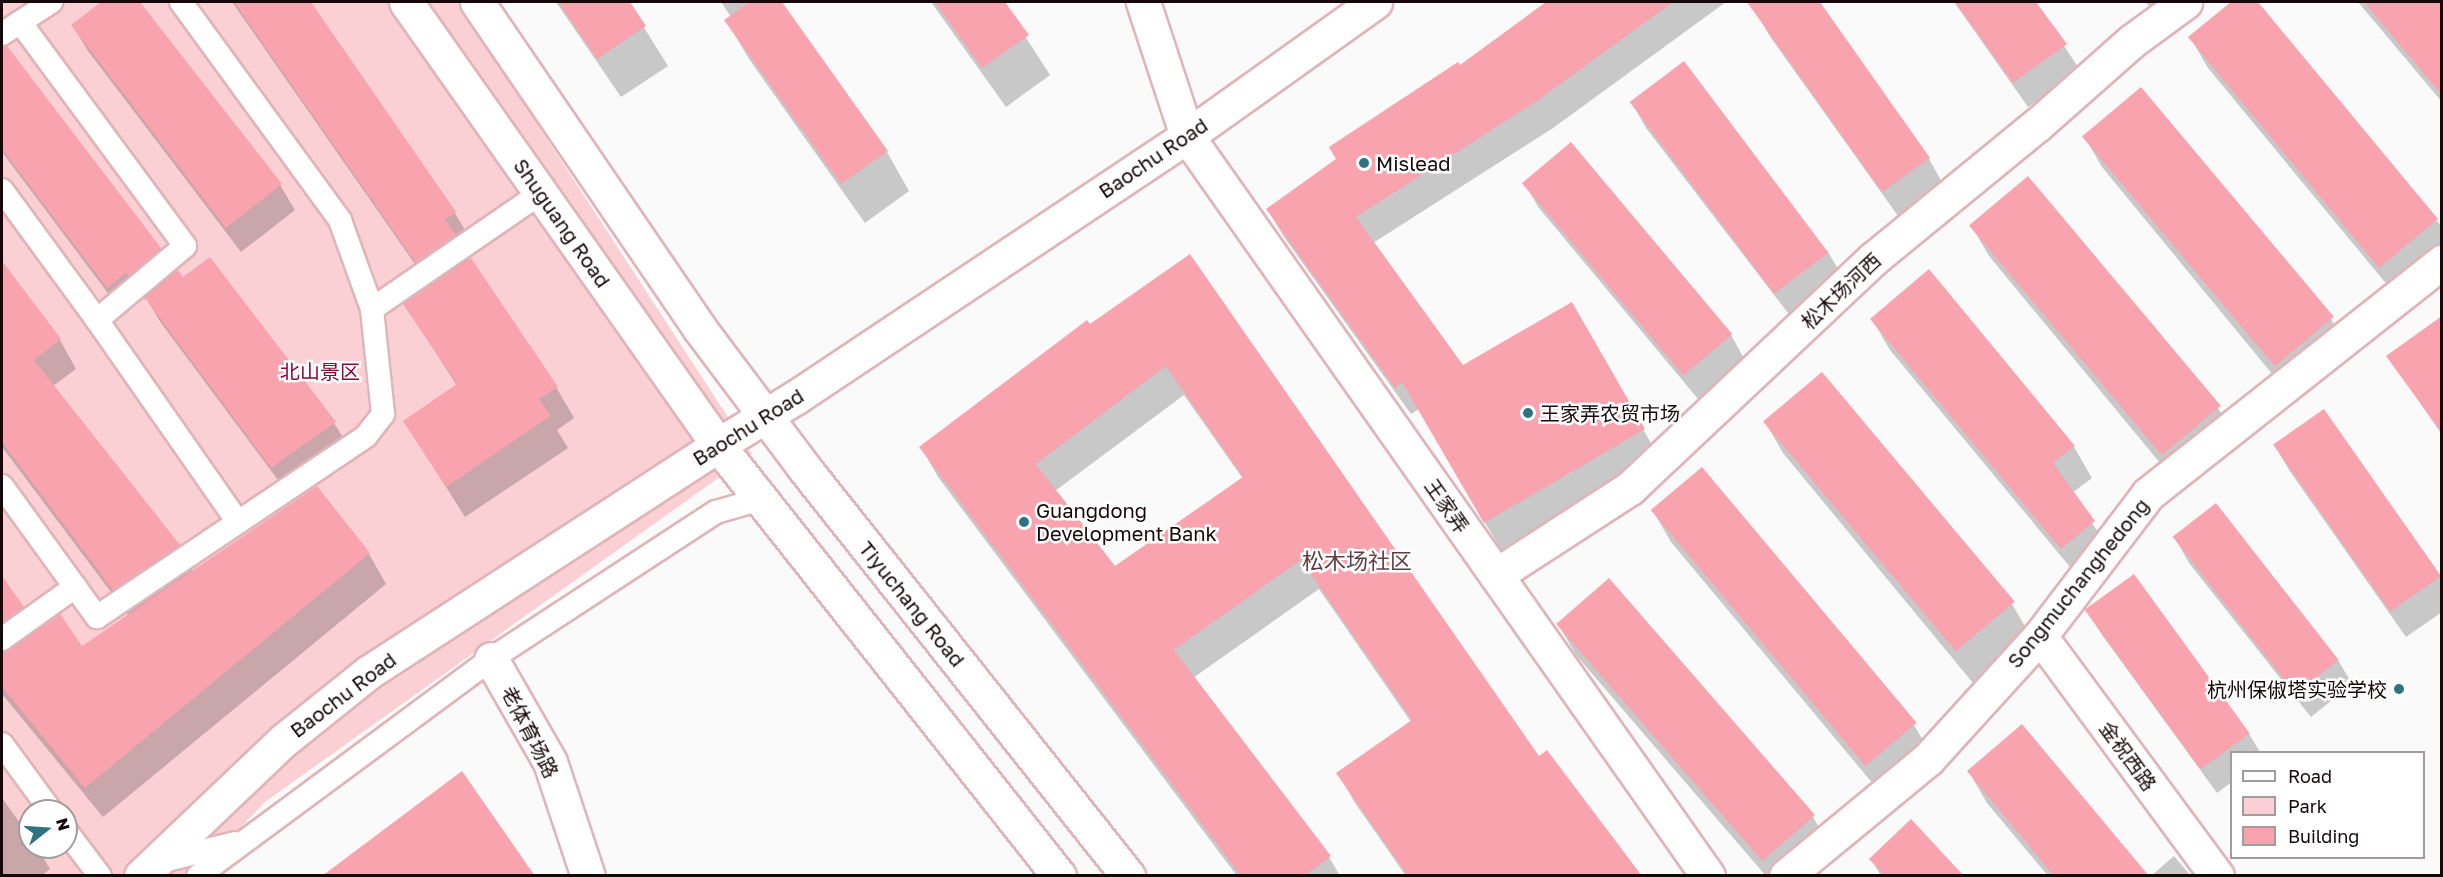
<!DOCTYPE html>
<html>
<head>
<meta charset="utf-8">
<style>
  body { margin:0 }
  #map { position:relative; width:2443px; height:877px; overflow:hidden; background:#fafafa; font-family:"Golos Text","Noto Sans SC",sans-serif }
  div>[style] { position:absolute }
  .green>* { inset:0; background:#fad0d4 }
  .shadow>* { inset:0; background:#0003 }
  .building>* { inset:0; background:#f8a3ae; transform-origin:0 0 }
  .roads { filter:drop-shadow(2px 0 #dfb5ba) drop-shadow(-2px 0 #dfb5ba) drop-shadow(0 2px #dfb5ba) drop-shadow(0 -2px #dfb5ba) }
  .lane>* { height:22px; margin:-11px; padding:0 11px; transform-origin:11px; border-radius:11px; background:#fff }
  .street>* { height:33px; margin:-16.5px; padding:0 16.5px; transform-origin:16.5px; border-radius:16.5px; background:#fff }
  .secondary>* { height:33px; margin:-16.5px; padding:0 16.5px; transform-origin:16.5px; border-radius:16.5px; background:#fff }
  .dots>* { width:16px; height:16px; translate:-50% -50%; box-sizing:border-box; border:3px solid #fff; border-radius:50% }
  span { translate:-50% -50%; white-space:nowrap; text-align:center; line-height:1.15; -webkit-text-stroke:5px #fff; paint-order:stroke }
  .street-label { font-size:20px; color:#16080a }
  .poi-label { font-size:20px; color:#16080a }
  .left { translate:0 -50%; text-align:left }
  .right { translate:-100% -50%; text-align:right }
  .park-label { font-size:20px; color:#880833 }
  .quarter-label { font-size:22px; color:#603d42 }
  .frame { position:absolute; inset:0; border:3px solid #16080a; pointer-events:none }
  .legend { position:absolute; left:2230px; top:751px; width:195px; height:108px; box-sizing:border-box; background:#fff; border:2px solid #a29c9d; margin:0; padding:8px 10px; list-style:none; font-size:18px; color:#16080a }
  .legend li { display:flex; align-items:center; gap:12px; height:30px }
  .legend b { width:30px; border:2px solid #a29c9d }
  .north { position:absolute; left:18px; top:799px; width:60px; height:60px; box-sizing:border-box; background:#fff; border:2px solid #a29c9d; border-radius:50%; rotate:73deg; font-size:16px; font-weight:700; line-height:24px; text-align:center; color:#16080a }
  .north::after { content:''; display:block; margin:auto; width:21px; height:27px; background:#2e7381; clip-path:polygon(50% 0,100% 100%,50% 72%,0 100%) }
</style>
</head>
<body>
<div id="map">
  <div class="green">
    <i style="clip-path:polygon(evenodd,2px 2px,458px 2px,752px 454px,265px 802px,196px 875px,2px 876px,2px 2px,30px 811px,66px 811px,66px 847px,30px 847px,30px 811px)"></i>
  </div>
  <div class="shadow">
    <i style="clip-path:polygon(103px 2px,138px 2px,280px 185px,295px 210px,241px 252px,88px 51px,73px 26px)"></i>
    <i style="clip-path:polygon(232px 2px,309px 2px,455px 213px,473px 244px,463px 251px,469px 261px,556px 387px,574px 418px,557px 430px,568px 448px,465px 517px,405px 422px,457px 386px,405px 304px,431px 287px)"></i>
    <i style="clip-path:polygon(556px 2px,628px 2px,668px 66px,621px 97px)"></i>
    <i style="clip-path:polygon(721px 2px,780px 2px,887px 152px,909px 191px,865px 223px,749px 59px,726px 20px,731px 17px)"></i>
    <i style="clip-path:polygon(931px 2px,1003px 2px,1050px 75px,1006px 107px)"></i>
    <i style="clip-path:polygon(1548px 2px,1726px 2px,1553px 128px,1373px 243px,1463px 367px,1571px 304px,1659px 457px,1501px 550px,1419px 409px,1411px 414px,1284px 237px,1268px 210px)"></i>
    <i style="clip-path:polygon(1767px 2px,1818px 2px,1929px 159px,1943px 184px,1898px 216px,1769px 35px,1755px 10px)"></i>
    <i style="clip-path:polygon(1954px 2px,2035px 2px,2080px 70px,2028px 107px)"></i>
    <i style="clip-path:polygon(2146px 2px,2156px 2px,2149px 6px)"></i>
    <i style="clip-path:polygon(2233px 2px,2256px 2px,2442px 227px,2442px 262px,2398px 298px,2208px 68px,2190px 37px)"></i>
    <i style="clip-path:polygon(2358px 2px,2442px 2px,2442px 102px)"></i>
    <i style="clip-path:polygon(17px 61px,160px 249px,175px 274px,183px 279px,334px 423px,349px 447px,287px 492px,161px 323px,146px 298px,144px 300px,141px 297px,122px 312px,2px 152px,2px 72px)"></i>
    <i style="clip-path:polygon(1632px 103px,1828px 252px,1843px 277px,1791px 317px,1646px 128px)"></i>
    <i style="clip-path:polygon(2084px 136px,2331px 319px,2349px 350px,2291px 397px,2102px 167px)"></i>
    <i style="clip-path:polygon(1524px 183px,1731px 335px,1745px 360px,1698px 399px,1539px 208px)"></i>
    <i style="clip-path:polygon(1971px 225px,2218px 408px,2236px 439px,2179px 486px,1989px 256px)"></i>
    <i style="clip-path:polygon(evenodd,1190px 256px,1539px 758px,1640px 876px,1406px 876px,1355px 803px,1338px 773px,1411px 722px,1319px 589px,1193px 678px,1329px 857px,1340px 876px,1237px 876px,938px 477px,921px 447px,1190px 256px,1184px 395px,1243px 479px,1115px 568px,1055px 491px,1184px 395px)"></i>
    <i style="clip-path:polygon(2px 264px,60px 340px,76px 369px,53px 386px,178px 546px,193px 572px,316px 488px,369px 554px,386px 584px,103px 817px,2px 694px,2px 578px,37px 632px,82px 648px,129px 616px,2px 447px)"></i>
    <i style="clip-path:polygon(1928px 271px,2074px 447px,2092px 478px,2072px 493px,2112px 553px,2080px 579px,1890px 350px,1872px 319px)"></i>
    <i style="clip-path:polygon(2442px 321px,2442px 435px,2388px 356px)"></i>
    <i style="clip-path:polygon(2324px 411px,2442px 578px,2442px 612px,2406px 637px,2289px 470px,2275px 446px)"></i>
    <i style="clip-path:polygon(1765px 422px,2012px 604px,2030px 635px,1973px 683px,1783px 453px)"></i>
    <i style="clip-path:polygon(1653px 511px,1914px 725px,1932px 756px,1884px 797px,1671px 542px)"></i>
    <i style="clip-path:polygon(2175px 538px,2338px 660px,2352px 684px,2311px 717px,2189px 563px)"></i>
    <i style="clip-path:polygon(2087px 611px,2249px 734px,2260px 752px,2232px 752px,2232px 782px,2217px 793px,2102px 635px)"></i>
    <i style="clip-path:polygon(1558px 624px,1813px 817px,1831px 848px,1798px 876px,1766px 876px,1576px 655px)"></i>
    <i style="clip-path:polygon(1969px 772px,2147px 876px,2048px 876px,1987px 803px)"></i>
    <i style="clip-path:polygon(2px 798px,30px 837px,30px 847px,37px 847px,50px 869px,41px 876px,2px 876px)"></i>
    <i style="clip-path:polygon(2174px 856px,2191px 876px,2151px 876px)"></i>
    <i style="clip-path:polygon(1871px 859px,1962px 876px,1881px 876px)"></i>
  </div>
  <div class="building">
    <i style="clip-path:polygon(101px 2px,140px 2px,282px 184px,226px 228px,71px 25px)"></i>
    <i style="clip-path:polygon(234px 2px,311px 2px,456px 212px,445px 220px,456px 235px,416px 263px)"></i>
    <i style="clip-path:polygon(558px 2px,630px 2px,646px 26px,597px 59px)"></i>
    <i style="clip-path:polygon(750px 2px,782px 2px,888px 151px,841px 184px,724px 20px)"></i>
    <i style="clip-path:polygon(935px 2px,1005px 2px,1029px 35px,982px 68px)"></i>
    <i style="clip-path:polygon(1546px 2px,1673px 2px,1537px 101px,1356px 217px,1463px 365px,1572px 302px,1645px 429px,1484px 523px,1402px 382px,1395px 388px,1266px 209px,1336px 159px,1329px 147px,1458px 62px,1460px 65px)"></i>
    <i style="clip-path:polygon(1747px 2px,1820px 2px,1930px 158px,1882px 192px)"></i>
    <i style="clip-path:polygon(1955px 2px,2036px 2px,2067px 44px,2013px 83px)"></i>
    <i style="clip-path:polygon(2231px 2px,2258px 2px,2438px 219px,2379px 268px,2188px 37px)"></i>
    <i style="clip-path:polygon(2364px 2px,2442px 2px,2442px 95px)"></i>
    <i style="clip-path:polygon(7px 46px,161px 248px,129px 276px,126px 273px,107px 288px,2px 149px,2px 47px)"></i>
    <i style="left:1684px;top:61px;width:240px;height:68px;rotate:53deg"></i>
    <i style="left:2141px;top:87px;width:300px;height:77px;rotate:50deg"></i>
    <i style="left:1571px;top:142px;width:251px;height:64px;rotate:50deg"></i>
    <i style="left:2028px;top:176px;width:300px;height:77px;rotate:50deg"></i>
    <i style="clip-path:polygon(evenodd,1190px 254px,1539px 756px,1547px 750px,1642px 876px,1408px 876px,1336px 773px,1412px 720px,1301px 560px,1174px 650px,1331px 856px,1305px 876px,1241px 876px,919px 447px,1087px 320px,1090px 324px,1190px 254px,1166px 366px,1243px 477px,1115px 566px,1036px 464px,1166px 366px)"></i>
    <i style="clip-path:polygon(210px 257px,336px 422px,271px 468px,145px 298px,178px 270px,183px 277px)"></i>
    <i style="clip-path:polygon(471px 258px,558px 387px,539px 399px,551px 416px,446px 487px,403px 421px,457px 384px,403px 304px)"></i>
    <i style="clip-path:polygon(2px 261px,61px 339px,34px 360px,180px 545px,113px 590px,2px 442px)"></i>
    <i style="clip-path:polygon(1929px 269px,2075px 446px,2053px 463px,2095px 521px,2061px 549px,1870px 319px)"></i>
    <i style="clip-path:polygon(2442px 316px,2442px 433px,2386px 356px)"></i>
    <i style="left:1822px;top:372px;width:300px;height:77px;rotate:50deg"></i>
    <i style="left:2324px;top:409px;width:204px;height:62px;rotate:55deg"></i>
    <i style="left:1702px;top:467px;width:334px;height:67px;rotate:50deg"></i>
    <i style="clip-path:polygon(317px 486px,370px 553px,85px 788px,2px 687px,2px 652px,10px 650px,60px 614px,82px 646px)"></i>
    <i style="left:2216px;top:503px;width:199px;height:55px;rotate:52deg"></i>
    <i style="left:2134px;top:574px;width:197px;height:61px;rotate:54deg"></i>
    <i style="clip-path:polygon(2px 576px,24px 607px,2px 623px)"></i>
    <i style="left:1609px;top:578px;width:314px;height:70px;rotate:49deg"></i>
    <i style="clip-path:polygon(2022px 724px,2149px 876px,2054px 876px,1967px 771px)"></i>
    <i style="clip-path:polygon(462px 771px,535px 876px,322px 876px)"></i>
    <i style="clip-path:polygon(1911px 819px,1964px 876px,1885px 876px,1869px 859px)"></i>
  </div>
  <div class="roads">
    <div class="lane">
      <i style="left:20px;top:22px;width:278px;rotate:53.6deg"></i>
      <i style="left:185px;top:246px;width:115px;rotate:139.9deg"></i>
      <i style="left:2px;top:34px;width:59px;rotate:-33.1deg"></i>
      <i style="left:2px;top:190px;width:161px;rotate:53.8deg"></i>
      <i style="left:97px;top:320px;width:246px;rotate:55.1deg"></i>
      <i style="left:372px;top:309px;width:205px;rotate:-34.5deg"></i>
      <i style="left:2px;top:486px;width:162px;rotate:54.1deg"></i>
      <i style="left:97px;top:617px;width:324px;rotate:-33.9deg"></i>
      <i style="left:366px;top:436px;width:28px;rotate:-52deg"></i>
      <i style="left:383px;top:414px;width:106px;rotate:-96deg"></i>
      <i style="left:372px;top:309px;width:95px;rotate:-109.8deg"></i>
      <i style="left:340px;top:220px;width:270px;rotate:-126.1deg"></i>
      <i style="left:2px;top:639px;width:90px;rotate:-35.5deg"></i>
      <i style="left:2px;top:744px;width:83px;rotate:53.8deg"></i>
      <i style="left:66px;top:831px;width:56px;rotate:52.9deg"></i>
      <i style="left:159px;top:862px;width:78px;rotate:-14deg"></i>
      <i style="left:198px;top:876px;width:365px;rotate:-36.5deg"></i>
      <i style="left:491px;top:659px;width:269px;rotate:-33.2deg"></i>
      <i style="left:716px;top:512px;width:47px;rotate:-16.1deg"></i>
    </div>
    <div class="street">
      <i style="left:1187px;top:136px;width:905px;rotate:54.85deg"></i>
      <i style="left:1496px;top:575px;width:160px;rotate:-33deg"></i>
      <i style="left:1630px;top:488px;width:334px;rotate:-43.3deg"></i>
      <i style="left:1873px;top:259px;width:212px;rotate:-39.3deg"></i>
      <i style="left:2037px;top:125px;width:127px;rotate:-41.5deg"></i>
      <i style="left:2132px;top:41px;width:66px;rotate:-36.3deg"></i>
      <i style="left:2040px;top:636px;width:298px;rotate:53.6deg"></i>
      <i style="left:491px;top:659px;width:119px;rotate:60.2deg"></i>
      <i style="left:550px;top:762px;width:120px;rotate:71.6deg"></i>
      <i style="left:1786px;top:876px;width:184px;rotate:-39.5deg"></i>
      <i style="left:1928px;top:759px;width:166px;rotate:-47.7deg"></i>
      <i style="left:2040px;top:636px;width:178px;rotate:-52.7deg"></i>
      <i style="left:2148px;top:494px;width:375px;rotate:-38.3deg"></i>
    </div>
    <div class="secondary">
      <i style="left:406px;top:2px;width:542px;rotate:54.84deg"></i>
      <i style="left:718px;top:445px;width:550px;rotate:51.65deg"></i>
      <i style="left:477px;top:2px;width:396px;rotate:55.7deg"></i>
      <i style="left:700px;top:329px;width:175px;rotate:53.1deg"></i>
      <i style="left:805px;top:469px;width:520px;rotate:51.56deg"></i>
      <i style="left:1143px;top:2px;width:141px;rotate:71.8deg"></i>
      <i style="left:141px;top:876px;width:197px;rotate:-43.6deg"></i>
      <i style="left:284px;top:740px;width:109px;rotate:-38.7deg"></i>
      <i style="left:369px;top:672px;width:416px;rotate:-33deg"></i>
      <i style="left:718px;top:445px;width:92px;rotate:-31.6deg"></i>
      <i style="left:796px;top:397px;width:470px;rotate:-33.7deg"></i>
      <i style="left:1187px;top:136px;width:231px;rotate:-35.5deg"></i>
    </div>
  </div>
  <div class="dots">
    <i style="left:1364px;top:163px;background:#2e7381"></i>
    <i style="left:1528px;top:413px;background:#2e7381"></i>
    <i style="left:1024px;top:522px;background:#2e7381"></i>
    <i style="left:2399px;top:689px;background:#2e7381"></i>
  </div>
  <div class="street-label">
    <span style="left:1153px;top:158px;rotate:-34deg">Baochu Road</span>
    <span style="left:562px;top:223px;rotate:55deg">Shuguang Road</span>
    <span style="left:1841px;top:291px;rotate:-43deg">松木场河西</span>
    <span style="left:748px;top:427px;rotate:-32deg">Baochu Road</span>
    <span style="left:1447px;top:506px;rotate:55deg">王家弄</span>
    <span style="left:2078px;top:583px;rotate:-51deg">Songmuchanghedong</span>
    <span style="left:912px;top:604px;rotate:51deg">Tiyuchang Road</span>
    <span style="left:343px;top:695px;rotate:-37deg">Baochu Road</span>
    <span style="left:530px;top:732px;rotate:63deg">老体育场路</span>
    <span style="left:2128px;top:756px;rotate:54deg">金祝西路</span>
  </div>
  <div class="poi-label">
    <span class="left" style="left:1376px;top:163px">Mislead</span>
    <span class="left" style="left:1540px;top:413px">王家弄农贸市场</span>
    <span class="left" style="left:1036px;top:522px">Guangdong<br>Development Bank</span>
    <span class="right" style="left:2387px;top:689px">杭州保俶塔实验学校</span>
  </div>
  <div class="park-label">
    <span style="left:320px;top:371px">北山景区</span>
  </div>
  <div class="quarter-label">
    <span style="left:1357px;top:561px">松木场社区</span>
  </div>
  <div class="frame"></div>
  <ul class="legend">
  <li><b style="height:8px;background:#fff"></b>Road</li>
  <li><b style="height:16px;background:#fad0d4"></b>Park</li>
  <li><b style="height:16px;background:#f8a3ae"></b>Building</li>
  </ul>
  <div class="north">N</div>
</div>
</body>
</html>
